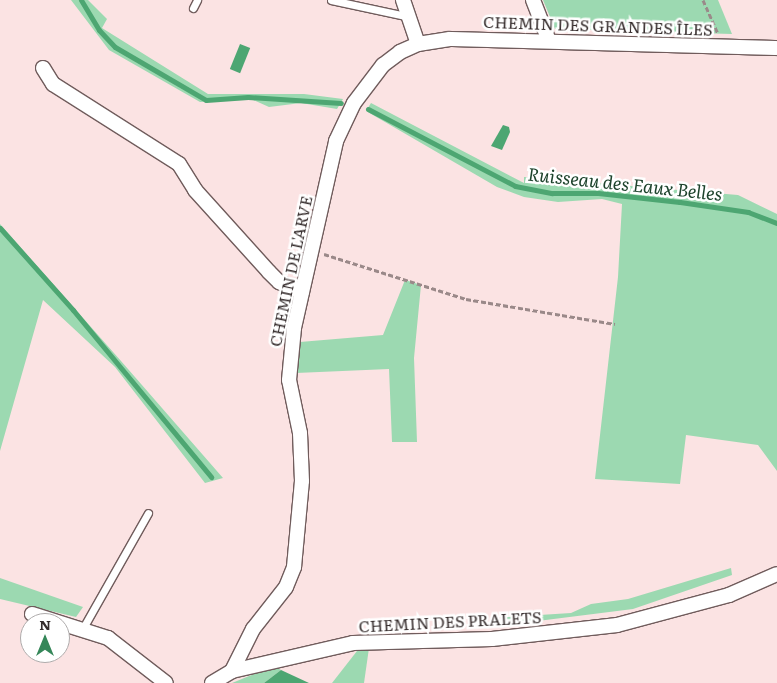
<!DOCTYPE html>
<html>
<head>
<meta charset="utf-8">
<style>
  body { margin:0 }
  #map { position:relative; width:777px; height:683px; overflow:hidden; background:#fbe3e3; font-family:Literata,serif }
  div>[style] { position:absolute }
  .green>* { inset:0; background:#9cd9b1 }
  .water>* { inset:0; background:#4da672; transform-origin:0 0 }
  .stream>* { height:5px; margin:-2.5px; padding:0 2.5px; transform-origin:2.5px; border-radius:2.5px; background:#4da672 }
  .path>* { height:3px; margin-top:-1.5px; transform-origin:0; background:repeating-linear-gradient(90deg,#9a8989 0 5px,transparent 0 7.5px) }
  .roads { filter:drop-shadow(1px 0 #705c5c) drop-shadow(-1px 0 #705c5c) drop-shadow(0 1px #705c5c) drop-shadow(0 -1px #705c5c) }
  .service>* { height:7px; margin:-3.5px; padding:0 3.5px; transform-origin:3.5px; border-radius:3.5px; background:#fff }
  .minor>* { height:14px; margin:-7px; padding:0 7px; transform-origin:7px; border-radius:7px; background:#fff }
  span { translate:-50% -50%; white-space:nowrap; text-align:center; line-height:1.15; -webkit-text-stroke:5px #fff; paint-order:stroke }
  .street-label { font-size:16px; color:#352c2c }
  .water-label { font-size:18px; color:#1d432c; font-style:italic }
  .north { position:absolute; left:20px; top:613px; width:50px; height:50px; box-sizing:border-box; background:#fff; border:1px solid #aeabab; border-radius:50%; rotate:0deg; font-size:14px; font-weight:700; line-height:20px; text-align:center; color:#352c2c }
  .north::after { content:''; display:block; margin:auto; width:18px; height:22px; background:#358759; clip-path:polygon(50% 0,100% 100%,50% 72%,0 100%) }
</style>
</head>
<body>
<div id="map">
  <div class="green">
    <i style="clip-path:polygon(71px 0,88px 0,107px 19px,102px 28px,208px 94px,304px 94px,343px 99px,337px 109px,301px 103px,269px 107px,251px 99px,200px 102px,109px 50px)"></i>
    <i style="clip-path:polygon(543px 0,718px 0,732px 34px,555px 29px)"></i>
    <i style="clip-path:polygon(371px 103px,524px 183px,524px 177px,738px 195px,777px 214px,777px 471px,758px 445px,686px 435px,680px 484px,595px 479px,618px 277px,622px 204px,602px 199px,558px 202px,524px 197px,497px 187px,366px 111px)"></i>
    <i style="clip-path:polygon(0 224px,121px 361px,223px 478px,205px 483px,115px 367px,43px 300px,0 451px)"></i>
    <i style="clip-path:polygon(405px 280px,421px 285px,414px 358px,417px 442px,392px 442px,389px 369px,296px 373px,297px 357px,300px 342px,383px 335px)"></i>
    <i style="clip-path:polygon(731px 568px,732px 575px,633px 609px,507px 625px,507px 617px,571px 613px,591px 604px,628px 599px)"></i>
    <i style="clip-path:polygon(0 578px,83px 607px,76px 617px,0 599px)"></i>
    <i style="clip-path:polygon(369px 648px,364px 683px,332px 683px,357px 651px)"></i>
    <i style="clip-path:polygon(274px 666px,281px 670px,264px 683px,232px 683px)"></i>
  </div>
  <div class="water">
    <i style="left:240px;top:44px;width:11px;height:27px;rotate:22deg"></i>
    <i style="clip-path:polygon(503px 125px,509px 127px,510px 132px,502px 150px,491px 146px)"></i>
    <i style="clip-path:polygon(281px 670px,309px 683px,264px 683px)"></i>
  </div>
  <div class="stream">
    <i style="left:81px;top:0;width:35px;rotate:59deg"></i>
    <i style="left:99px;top:30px;width:23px;rotate:47deg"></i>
    <i style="left:115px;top:47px;width:105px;rotate:30.2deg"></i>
    <i style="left:206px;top:100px;width:42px;rotate:-4.1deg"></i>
    <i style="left:248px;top:97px;width:93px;rotate:3.7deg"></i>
    <i style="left:368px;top:109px;width:166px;rotate:27.6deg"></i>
    <i style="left:515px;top:186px;width:38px;rotate:11deg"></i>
    <i style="left:552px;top:193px;width:46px"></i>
    <i style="left:598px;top:193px;width:82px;rotate:6.3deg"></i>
    <i style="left:680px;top:202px;width:69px;rotate:8.4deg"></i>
    <i style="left:748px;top:212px;width:31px;rotate:21deg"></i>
    <i style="left:0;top:228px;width:110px;rotate:48.3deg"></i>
    <i style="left:73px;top:310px;width:217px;rotate:50.4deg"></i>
  </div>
  <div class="path">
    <i style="left:703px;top:0;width:36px;rotate:66deg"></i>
    <i style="left:324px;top:254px;width:149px;rotate:17.6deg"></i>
    <i style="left:466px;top:299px;width:151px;rotate:9.5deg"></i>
  </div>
  <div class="roads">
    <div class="service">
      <i style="left:331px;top:0;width:81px;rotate:12.1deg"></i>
      <i style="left:193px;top:8px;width:9px;rotate:-63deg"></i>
      <i style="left:83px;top:628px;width:132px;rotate:-60.5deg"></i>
    </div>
    <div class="minor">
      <i style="left:403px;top:0;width:46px;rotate:71.2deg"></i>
      <i style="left:533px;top:0;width:44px;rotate:68.7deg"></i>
      <i style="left:43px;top:68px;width:19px;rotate:58deg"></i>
      <i style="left:53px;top:84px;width:149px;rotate:32.4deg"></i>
      <i style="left:179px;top:164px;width:31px;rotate:58deg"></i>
      <i style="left:195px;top:190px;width:110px;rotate:47.9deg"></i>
      <i style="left:269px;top:272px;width:14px;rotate:45deg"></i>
      <i style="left:279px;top:282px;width:25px;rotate:23deg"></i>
      <i style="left:32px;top:614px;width:80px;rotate:17.5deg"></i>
      <i style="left:108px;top:638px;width:73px;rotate:37.8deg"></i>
      <i style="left:232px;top:671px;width:47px;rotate:-63.4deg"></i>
      <i style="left:253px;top:629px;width:53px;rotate:-51.8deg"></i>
      <i style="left:286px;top:587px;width:22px;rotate:-68deg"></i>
      <i style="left:294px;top:567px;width:86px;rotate:-84.7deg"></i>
      <i style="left:302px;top:481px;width:48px;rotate:-92.4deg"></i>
      <i style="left:300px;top:433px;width:54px;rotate:-101.7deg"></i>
      <i style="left:289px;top:380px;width:52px;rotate:-84.5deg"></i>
      <i style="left:294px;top:328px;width:192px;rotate:-77.3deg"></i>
      <i style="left:336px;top:141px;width:42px;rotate:-64.7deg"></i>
      <i style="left:354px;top:103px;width:48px;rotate:-52.7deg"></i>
      <i style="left:383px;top:65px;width:21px;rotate:-37deg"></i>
      <i style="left:400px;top:52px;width:20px;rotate:-24deg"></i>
      <i style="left:418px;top:44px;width:32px;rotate:-9deg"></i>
      <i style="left:450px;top:39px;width:327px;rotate:1.6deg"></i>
      <i style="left:212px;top:683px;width:23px;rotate:-31deg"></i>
      <i style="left:232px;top:671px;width:124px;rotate:-13deg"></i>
      <i style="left:353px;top:643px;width:139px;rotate:-1.6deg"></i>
      <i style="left:492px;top:639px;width:126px;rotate:-6.4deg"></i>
      <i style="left:617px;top:625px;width:116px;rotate:-15deg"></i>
      <i style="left:729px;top:595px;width:52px;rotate:-23.6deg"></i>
    </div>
  </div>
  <div class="street-label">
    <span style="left:598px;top:25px;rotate:2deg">CHEMIN DES GRANDES ÎLES</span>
    <span style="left:290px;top:271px;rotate:-78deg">CHEMIN DE L'ARVE</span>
    <span style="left:450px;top:621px;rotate:-3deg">CHEMIN DES PRALETS</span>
  </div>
  <div class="water-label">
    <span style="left:625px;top:184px;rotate:6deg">Ruisseau des Eaux Belles</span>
  </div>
  <div class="north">N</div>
</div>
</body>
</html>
